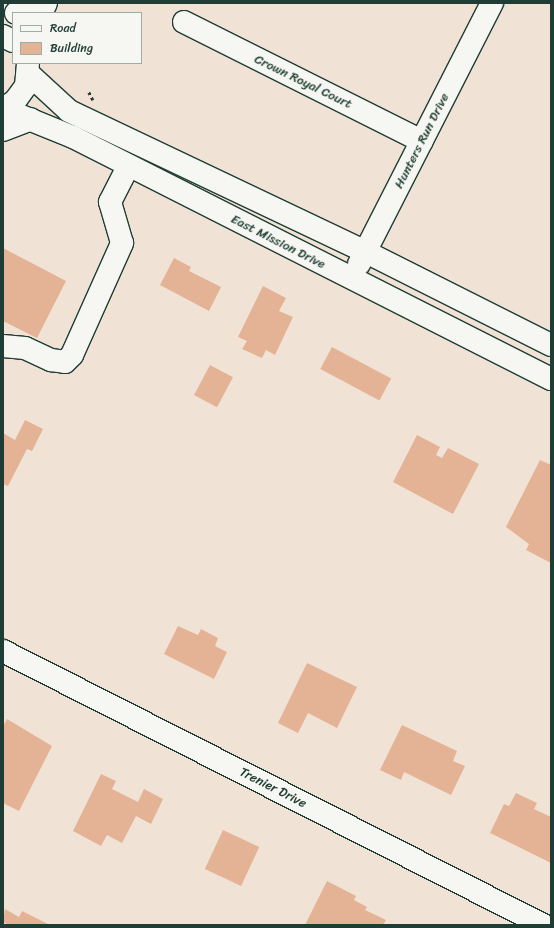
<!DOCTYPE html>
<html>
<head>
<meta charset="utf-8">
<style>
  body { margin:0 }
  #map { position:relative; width:554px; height:928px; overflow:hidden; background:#f1e2d6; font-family:Sriracha,sans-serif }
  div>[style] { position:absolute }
  .building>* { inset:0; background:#e4b395; transform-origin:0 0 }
  .path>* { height:2.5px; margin-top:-1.25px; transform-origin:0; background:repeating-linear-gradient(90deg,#1f3d34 0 3px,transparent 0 6px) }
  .roads { filter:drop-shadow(1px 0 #1f3d34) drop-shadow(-1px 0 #1f3d34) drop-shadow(0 1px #1f3d34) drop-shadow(0 -1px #1f3d34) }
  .minor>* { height:22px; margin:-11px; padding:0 11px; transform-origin:11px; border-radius:11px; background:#f6f6f2 }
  span { translate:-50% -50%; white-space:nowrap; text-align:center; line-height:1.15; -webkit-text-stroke:3.5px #f6f6f2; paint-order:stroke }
  .street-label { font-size:13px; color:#1f3d34 }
  .frame { position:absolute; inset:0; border:4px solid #1f3d34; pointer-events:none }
  .legend { position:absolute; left:12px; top:12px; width:130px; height:52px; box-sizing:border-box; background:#f6f6f2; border:1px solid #a0aca6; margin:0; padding:5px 7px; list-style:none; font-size:12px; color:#1f3d34 }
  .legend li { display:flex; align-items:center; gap:8px; height:20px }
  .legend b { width:20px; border:1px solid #a0aca6 }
</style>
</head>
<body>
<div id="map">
  <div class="building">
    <i style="clip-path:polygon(3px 248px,66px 281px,37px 338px,3px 321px)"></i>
    <i style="clip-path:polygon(174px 258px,191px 267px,189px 271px,221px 287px,209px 311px,160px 285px)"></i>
    <i style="clip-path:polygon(263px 286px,286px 298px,279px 311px,293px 317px,275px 355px,266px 350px,262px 358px,242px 349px,247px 341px,238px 337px)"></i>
    <i style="left:332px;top:347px;width:67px;height:25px;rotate:28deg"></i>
    <i style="left:210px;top:365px;width:26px;height:34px;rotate:28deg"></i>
    <i style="clip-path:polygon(25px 420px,43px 429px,32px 451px,27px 449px,8px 486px,3px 484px,3px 433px,15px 440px)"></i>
    <i style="clip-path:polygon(417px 435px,440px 447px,436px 455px,442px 458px,448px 448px,479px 464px,453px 514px,393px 482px)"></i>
    <i style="clip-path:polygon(540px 460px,551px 465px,551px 563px,526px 550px,529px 544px,506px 527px)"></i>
    <i style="clip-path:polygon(178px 626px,198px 635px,201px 629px,218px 638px,215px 646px,227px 652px,214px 679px,164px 654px)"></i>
    <i style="clip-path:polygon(307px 663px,357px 687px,337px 728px,308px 713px,298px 733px,278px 723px)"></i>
    <i style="clip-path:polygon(7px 719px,52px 746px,19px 811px,3px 803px,3px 726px)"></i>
    <i style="clip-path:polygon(402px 725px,457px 751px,453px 761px,465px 766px,451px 795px,404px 772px,401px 780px,380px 770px)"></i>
    <i style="clip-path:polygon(101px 774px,116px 781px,112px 789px,138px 802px,144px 789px,163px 799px,151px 824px,136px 816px,122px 843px,107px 835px,101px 846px,73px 831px)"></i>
    <i style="clip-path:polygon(516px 793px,537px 803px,534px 809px,551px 817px,551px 863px,490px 833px,504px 804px,509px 806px)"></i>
    <i style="left:223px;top:830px;width:40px;height:43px;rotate:25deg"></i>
    <i style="clip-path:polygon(327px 881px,356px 896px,354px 900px,367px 907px,365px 910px,386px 920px,383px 925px,305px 925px)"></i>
    <i style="clip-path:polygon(5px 909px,19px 917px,22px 911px,50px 925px,9px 925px,3px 922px)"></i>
  </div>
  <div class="path">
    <i style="left:89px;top:92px;width:9px;rotate:63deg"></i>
  </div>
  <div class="roads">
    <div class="minor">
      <i style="left:16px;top:13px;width:13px;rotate:-48deg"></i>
      <i style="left:41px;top:13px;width:11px;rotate:-63deg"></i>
      <i style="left:184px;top:22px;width:266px;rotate:26.6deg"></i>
      <i style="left:3px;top:36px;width:11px;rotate:27deg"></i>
      <i style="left:30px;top:75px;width:53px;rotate:42.7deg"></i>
      <i style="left:69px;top:111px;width:329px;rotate:25.4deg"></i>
      <i style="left:366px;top:252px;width:207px;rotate:26.7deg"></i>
      <i style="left:3px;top:109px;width:14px;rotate:-34deg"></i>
      <i style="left:15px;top:101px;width:19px;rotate:-54deg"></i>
      <i style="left:26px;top:86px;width:22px;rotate:-85deg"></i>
      <i style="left:4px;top:109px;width:74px;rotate:22.1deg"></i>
      <i style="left:73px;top:137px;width:536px;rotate:26.85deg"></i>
      <i style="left:3px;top:130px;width:30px;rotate:-21deg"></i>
      <i style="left:359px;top:264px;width:293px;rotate:-63deg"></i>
      <i style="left:3px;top:346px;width:22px;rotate:5deg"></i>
      <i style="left:25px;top:348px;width:29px;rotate:25deg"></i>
      <i style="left:51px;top:360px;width:14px;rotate:8deg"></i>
      <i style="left:65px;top:362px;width:10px;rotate:-45deg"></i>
      <i style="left:72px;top:355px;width:123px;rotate:-65.9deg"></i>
      <i style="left:122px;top:243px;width:43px;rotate:-106.3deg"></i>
      <i style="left:110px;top:202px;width:39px;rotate:-63deg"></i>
      <i style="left:3px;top:651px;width:606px;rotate:26.9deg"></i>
    </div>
  </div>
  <div class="street-label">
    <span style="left:303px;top:82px;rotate:26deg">Crown Royal Court</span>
    <span style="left:422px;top:141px;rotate:-63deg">Hunters Run Drive</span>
    <span style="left:278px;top:242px;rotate:27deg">East Mission Drive</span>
    <span style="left:273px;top:788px;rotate:27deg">Trenier Drive</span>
  </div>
  <div class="frame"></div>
  <ul class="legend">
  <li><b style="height:5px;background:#f6f6f2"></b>Road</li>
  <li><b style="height:11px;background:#e4b395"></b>Building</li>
  </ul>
</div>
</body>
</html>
